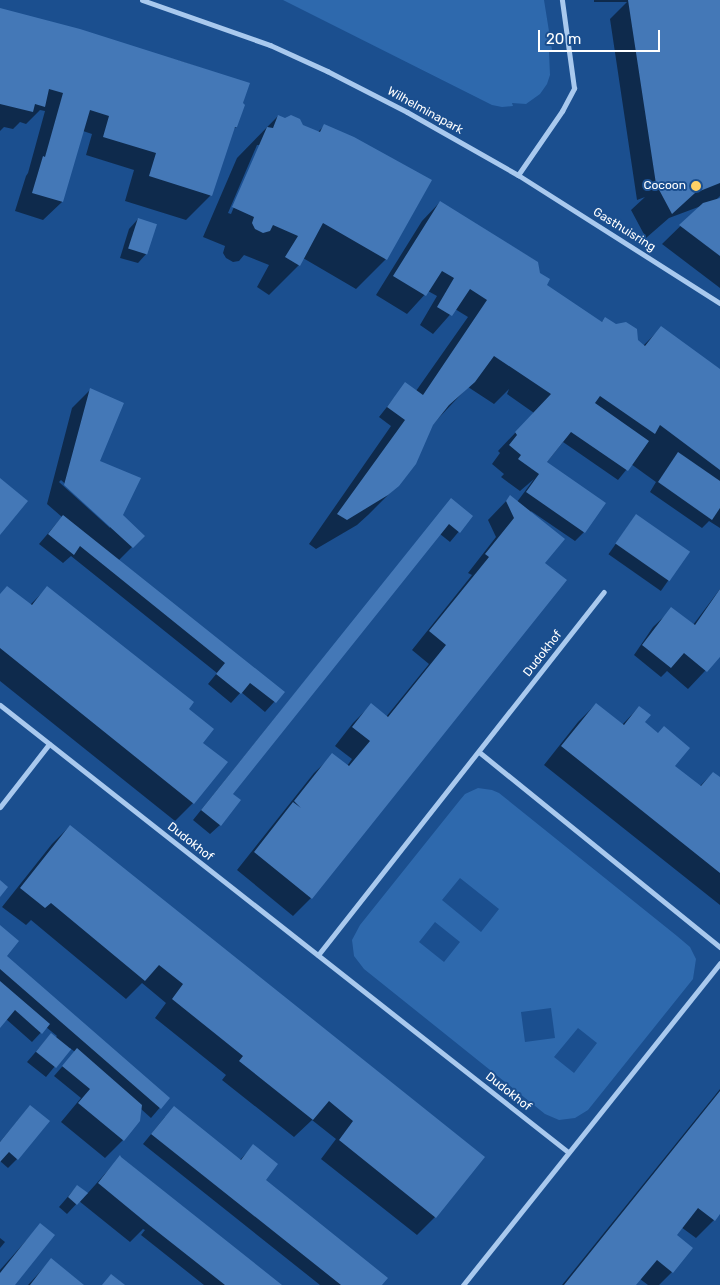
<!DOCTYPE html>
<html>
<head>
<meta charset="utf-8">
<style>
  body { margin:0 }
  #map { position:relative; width:720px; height:1285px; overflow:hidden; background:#1b4f8f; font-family:Rubik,sans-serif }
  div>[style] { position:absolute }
  .green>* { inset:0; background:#2e69ad }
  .shadow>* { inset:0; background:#0007; transform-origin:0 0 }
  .building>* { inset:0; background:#4478b7; transform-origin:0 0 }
  .minor>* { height:5px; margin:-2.5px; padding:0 2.5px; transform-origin:2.5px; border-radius:2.5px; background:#a9c9ee }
  .dots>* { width:14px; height:14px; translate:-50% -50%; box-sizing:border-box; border:2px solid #1b4f8f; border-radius:50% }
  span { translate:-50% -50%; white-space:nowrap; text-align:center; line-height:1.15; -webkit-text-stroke:4px #1b4f8f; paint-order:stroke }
  .street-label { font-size:12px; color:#fff }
  .poi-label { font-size:12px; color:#fff }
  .right { translate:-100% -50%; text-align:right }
  .scale { position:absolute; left:538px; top:30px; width:122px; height:22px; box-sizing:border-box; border:2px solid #fff; border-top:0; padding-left:6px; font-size:15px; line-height:18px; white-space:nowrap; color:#fff; -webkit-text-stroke:4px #1b4f8f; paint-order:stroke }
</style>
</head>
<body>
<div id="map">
  <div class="green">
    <i style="clip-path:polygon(283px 0,544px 0,552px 50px,549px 52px,550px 75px,547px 84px,540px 94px,526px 104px,512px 103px,513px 106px,502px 107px,492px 105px)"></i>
    <i style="clip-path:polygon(evenodd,478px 788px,492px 790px,499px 793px,677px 936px,690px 947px,696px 959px,693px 979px,588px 1110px,575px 1118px,559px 1120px,545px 1114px,364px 969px,354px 956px,352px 940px,360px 925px,460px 800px,465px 794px,478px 788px,460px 878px,499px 909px,481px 932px,442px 900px,460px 878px,478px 788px,435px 922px,460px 942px,444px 962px,419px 942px,435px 922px,478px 788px,551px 1008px,555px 1038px,525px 1042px,521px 1012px,551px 1008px,478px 788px,578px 1028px,597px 1043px,574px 1073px,554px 1057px,578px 1028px)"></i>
  </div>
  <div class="shadow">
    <i style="clip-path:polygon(594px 0,720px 0,720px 196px,716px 200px,720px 199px,720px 288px,662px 244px,701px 206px,669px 218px,646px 238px,631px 210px,645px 197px,637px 200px,610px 19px,627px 2px,594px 2px)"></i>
    <i style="clip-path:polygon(0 10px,183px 62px,248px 84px,236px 127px,232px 130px,210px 196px,186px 220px,125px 201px,134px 170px,86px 155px,92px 134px,83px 131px,62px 202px,43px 220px,15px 211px,26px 176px,28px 173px,45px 111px,40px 110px,26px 124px,20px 122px,13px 129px,4px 127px,0 131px)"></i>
    <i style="clip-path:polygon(evenodd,278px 116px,318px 132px,324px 126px,430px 181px,386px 259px,356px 289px,303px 258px,299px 265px,269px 295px,257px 287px,269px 265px,244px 255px,239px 261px,233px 262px,226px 258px,223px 253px,225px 246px,203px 237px,237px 158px,278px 116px,257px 145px,260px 145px,231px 214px,228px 213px,257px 145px)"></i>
    <i style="clip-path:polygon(440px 202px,537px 262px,539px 273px,545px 285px,601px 323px,605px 319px,633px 345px,643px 346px,661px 328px,720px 370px,720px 528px,709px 521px,702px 528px,650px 492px,656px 482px,631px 464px,618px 480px,563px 442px,546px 463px,584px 532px,575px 541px,531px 511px,544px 564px,311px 898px,293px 916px,237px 870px,314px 773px,333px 755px,347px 766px,352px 759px,335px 746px,353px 723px,371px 705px,386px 717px,429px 664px,412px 650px,472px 575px,468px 573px,496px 537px,488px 520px,510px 497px,517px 502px,534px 479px,520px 491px,501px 477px,504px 474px,492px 464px,500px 453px,498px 451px,534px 413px,507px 394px,509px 389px,494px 404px,468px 387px,432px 425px,398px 485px,368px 515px,357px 525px,316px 549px,309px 544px,391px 426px,379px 417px,405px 384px,416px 391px,468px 317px,455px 309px,433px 334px,420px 325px,437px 296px,428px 291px,407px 314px,376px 295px,422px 221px)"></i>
    <i style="clip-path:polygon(138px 219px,147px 253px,138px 263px,120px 258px,129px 229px)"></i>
    <i style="clip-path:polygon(evenodd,90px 390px,98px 461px,122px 516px,143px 536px,118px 561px,283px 692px,265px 712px,241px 692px,231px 703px,208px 684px,217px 673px,71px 556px,63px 563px,39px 544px,62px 517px,47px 504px,72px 408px,90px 390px,61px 480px,110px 525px,110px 528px,59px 482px,61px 480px)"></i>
    <i style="clip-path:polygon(451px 500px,471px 517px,450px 542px,440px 534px,232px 794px,220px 825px,210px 834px,193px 820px)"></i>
    <i style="left:636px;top:515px;width:64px;height:48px;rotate:35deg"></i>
    <i style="clip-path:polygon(47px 588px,187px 709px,201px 743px,193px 803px,175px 821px,0 681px,0 595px,30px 605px)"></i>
    <i style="clip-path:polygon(720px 589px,720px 655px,688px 689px,667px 671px,661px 677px,634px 655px,653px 627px,672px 609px,693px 625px)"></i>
    <i style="clip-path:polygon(596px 704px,622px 725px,639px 707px,643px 722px,674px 766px,699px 787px,713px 773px,720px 779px,720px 905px,544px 765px,578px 722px)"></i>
    <i style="clip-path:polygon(70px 826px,483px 1157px,435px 1217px,417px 1235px,321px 1159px,336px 1139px,312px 1120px,294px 1137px,222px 1080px,226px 1075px,155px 1018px,166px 1003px,142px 983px,126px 999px,31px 920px,26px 925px,2px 907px,52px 844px)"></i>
    <i style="clip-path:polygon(0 927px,5px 956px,168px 1098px,151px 1118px,141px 1109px,123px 1140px,105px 1158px,61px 1122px,81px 1098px,54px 1076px,75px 1052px,70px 1048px,46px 1077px,27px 1062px,51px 1034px,55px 1038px,57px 1036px,46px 1027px,32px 1042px,6px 1019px,0 1026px)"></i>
    <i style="clip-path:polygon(720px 1089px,720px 1212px,714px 1220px,696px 1238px,681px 1227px,675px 1235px,672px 1272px,659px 1285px,648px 1285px,640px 1279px,635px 1285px,562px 1285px)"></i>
    <i style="clip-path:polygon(30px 1106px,17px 1159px,8px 1168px,0 1161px,0 1142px)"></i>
    <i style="clip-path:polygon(165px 1117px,240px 1160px,253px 1146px,264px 1180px,381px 1285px,320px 1285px,143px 1144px)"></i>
    <i style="clip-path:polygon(120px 1157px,280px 1285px,204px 1285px,141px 1235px,145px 1230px,143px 1229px,130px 1242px,79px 1201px,67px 1214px,59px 1207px,77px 1186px,87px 1194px)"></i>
    <i style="clip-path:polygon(40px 1225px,13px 1285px,0 1285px,0 1270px)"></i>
    <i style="clip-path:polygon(0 1238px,5px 1242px,0 1248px)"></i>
    <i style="clip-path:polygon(51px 1260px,82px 1285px,28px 1285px)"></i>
  </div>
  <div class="building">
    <i style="clip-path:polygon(628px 0,720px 0,720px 183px,695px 193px,672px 214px,656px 184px)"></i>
    <i style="clip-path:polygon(0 8px,80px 29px,250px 83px,243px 103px,245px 105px,237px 127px,235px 127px,212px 196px,149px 176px,156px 153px,103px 137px,109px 116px,90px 110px,63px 202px,32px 193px,43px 156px,45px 157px,63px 93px,49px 89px,45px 107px,35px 104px,33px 112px,0 104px)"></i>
    <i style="clip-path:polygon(278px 115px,285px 118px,291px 115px,300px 119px,303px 125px,320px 132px,324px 124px,354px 137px,432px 180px,387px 260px,323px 223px,300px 266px,285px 257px,298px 236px,273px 225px,270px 231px,263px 233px,255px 229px,252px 223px,254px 217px,232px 207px,267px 127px,273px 128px)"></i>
    <i style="clip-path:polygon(720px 198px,720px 256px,679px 225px,703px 203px)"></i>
    <i style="clip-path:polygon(440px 201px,538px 262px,540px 273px,550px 279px,547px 285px,602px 322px,605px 317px,616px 324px,626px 322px,637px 329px,638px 340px,645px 346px,661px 326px,720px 369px,720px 470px,660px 425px,655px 434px,600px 396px,595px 403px,649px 441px,628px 471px,571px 432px,547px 462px,606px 503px,585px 533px,526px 492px,539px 474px,518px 459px,521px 455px,509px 445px,517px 435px,515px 432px,551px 394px,494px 356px,475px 382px,449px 405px,433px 425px,416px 464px,399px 486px,388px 495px,347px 520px,337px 514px,405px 420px,387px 407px,405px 382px,423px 395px,487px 300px,470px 289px,452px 316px,437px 307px,454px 278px,442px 271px,426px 296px,393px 276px)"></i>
    <i style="left:138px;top:218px;width:20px;height:32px;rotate:18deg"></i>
    <i style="clip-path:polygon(90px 388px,124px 403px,100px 461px,141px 478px,123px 515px,145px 536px,133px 548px,64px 485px)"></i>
    <i style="clip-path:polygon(678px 452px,720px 481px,720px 508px,712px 520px,658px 482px)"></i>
    <i style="clip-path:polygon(0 478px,28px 501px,0 535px)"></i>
    <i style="clip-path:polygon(510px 495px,565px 539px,545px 563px,567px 580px,312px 899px,254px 852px,293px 802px,301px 808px,294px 801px,332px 753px,349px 766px,370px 741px,352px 727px,371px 703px,388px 717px,446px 645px,429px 631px,489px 557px,485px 554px,514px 518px,506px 501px)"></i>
    <i style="clip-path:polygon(451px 498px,473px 516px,460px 533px,449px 524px,233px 794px,241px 800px,221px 826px,201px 810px)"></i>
    <i style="left:636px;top:514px;width:66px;height:36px;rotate:35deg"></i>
    <i style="clip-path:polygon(63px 515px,285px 692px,276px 703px,250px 683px,241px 694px,216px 674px,225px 663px,80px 546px,74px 555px,48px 534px)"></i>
    <i style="clip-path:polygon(7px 586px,32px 605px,47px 586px,194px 702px,189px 709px,214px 729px,203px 743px,228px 762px,194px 804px,0 648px,0 594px)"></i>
    <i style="clip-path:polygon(720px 589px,720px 657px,707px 672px,684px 653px,671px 668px,642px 645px,671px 607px,695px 625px)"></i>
    <i style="clip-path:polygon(596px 703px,624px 725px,639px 706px,651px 715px,645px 722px,658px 733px,664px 726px,690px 748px,675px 766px,701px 786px,713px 772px,720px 777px,720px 873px,561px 746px)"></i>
    <i style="clip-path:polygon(70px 825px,485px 1157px,436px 1218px,339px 1140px,353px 1121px,329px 1101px,313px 1120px,239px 1061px,243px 1056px,172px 999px,183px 984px,159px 965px,145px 981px,51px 903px,45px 908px,20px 888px)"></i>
    <i style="clip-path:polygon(0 880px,8px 887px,0 897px)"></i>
    <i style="clip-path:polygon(0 925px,19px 941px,7px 956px,170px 1098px,161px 1109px,0 969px)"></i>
    <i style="clip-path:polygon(0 981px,50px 1024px,42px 1034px,15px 1010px,0 1028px)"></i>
    <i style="left:51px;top:1033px;width:26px;height:24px;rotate:39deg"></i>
    <i style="clip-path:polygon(77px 1048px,142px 1105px,140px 1121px,124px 1141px,78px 1103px,90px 1089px,62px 1066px)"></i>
    <i style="clip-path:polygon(720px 1091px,720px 1214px,715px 1221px,698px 1208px,677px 1235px,693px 1248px,673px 1273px,657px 1260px,636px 1285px,564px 1285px)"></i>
    <i style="clip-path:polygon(30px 1105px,50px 1121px,18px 1160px,9px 1152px,0 1162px,0 1142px)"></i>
    <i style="clip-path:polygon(174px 1106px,241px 1160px,253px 1144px,278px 1164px,266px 1180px,388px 1278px,382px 1285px,341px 1285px,151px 1134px)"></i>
    <i style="clip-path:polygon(120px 1155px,121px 1157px,282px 1285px,225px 1285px,149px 1225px,98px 1183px)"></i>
    <i style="clip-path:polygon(77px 1185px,88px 1193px,77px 1205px,68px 1197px)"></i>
    <i style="clip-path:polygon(40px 1223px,55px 1235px,15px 1285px,0 1285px,0 1273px)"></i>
    <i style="clip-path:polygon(51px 1258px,84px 1285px,30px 1285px)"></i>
    <i style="clip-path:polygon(111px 1274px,125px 1285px,102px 1285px)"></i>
  </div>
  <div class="minor">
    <i style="left:142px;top:0;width:136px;rotate:19.4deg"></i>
    <i style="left:270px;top:45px;width:63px;rotate:24.5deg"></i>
    <i style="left:327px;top:71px;width:90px;rotate:27.1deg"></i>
    <i style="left:407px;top:112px;width:128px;rotate:29.6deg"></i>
    <i style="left:518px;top:175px;width:239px;rotate:32.4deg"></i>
    <i style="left:518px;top:175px;width:78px;rotate:-55.5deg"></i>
    <i style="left:562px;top:111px;width:26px;rotate:-62deg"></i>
    <i style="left:574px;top:88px;width:89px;rotate:-97.8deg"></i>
    <i style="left:0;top:705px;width:723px;rotate:38.2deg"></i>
    <i style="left:479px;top:752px;width:310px;rotate:39deg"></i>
    <i style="left:0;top:807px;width:80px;rotate:-52.1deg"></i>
    <i style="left:318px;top:955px;width:462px;rotate:-51.8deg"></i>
    <i style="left:463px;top:1285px;width:412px;rotate:-51.4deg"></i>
  </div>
  <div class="dots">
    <i style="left:696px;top:186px;background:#ffd166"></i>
  </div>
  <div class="street-label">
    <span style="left:425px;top:111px;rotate:29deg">Wilhelminapark</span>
    <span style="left:624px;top:230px;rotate:32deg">Gasthuisring</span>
    <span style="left:543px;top:654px;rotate:-52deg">Dudokhof</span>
    <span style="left:190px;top:842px;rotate:38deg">Dudokhof</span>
    <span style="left:508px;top:1092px;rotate:38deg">Dudokhof</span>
  </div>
  <div class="poi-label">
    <span class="right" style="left:686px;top:186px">Cocoon</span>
  </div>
  <div class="scale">20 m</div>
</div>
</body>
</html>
